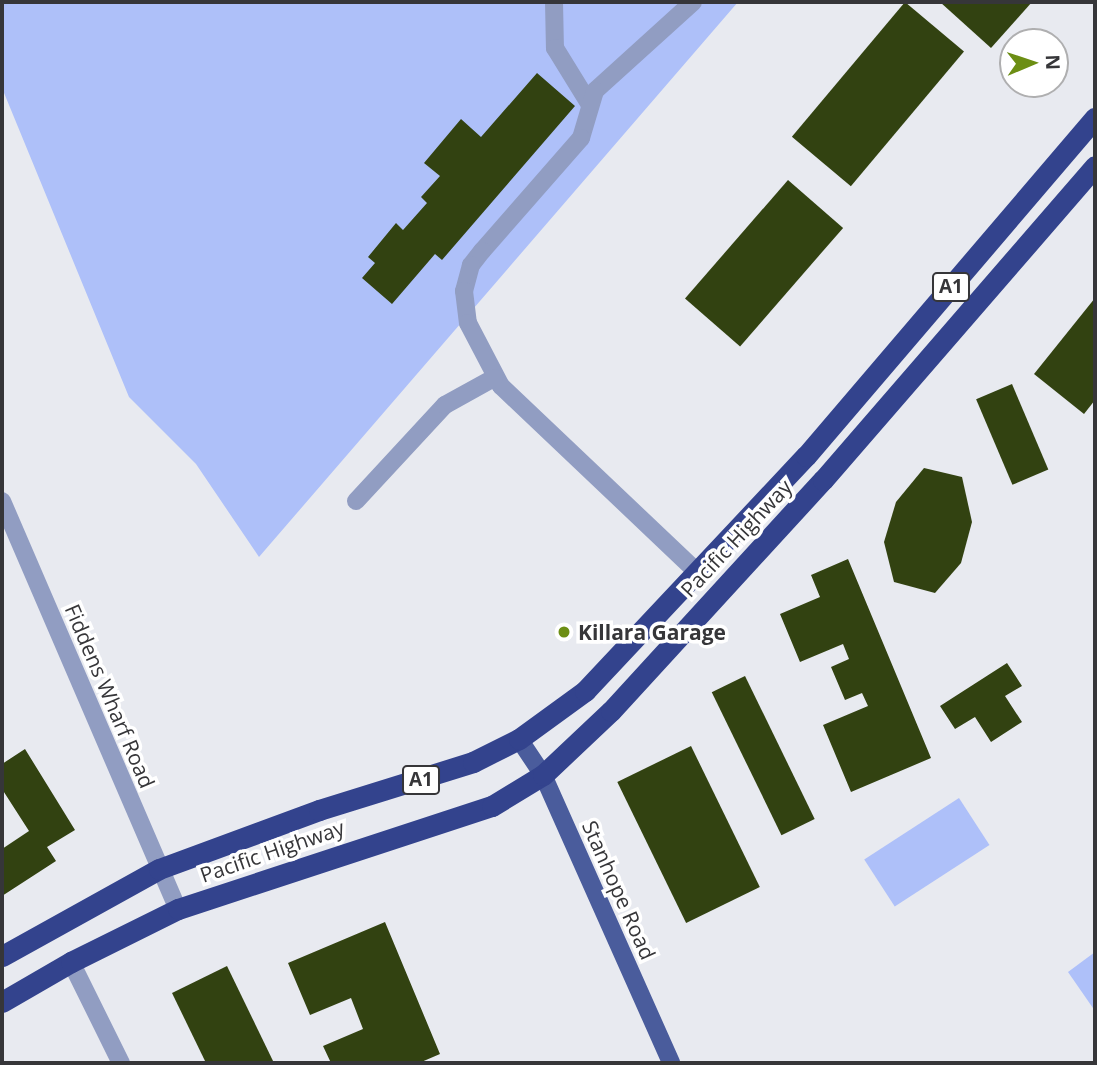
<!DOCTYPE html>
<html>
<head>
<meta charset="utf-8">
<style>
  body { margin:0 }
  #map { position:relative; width:1097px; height:1065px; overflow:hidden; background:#e8eaf0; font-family:"Open Sans",sans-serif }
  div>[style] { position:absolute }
  .green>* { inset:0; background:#aec0f9; transform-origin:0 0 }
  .building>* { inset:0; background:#324211; transform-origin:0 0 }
  .minor>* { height:18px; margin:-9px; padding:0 9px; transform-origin:9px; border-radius:9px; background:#919dc2 }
  .major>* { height:18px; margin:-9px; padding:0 9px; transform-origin:9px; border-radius:9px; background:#4a5c9c }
  .highway>* { height:21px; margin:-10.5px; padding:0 10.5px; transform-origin:10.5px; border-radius:10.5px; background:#33438d }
  .dots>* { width:19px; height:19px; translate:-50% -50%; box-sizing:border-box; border:4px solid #fff; border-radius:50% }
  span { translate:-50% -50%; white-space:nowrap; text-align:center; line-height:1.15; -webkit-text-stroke:7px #fff; paint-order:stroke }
  .shield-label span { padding:2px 5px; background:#fff; border:2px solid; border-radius:5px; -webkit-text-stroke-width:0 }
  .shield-label { font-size:19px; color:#363639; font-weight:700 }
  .street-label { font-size:21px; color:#363639 }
  .poi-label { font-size:21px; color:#363639; font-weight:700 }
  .left { translate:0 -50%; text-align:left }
  .frame { position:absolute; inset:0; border:4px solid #363639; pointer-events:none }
  .north { position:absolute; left:999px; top:28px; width:70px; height:70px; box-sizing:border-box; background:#fff; border:2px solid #afafb0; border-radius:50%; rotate:88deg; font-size:19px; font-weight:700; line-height:28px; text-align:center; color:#363639 }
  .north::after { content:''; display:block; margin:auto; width:24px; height:32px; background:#6c8e14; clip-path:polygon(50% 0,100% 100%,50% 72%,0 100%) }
</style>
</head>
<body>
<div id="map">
  <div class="green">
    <i style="clip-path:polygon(2px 2px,738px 2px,259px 557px,196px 464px,129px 397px,2px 88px)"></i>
    <i style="left:959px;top:798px;width:56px;height:113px;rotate:57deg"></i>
    <i style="clip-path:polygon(1095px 952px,1095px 1011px,1068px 972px)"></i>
  </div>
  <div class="building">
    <i style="left:905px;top:2px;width:77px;height:176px;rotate:40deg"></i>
    <i style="clip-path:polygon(940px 2px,1032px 2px,991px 48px)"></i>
    <i style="clip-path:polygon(537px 73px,575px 106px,442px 260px,435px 254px,392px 304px,362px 278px,375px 263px,368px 257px,396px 223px,403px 230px,427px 203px,421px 197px,440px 176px,424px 163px,461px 119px,481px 137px)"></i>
    <i style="left:788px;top:180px;width:73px;height:157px;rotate:41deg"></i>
    <i style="clip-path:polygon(1095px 298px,1095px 400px,1084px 414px,1034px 374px)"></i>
    <i style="left:1012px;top:384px;width:93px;height:39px;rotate:67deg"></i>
    <i style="clip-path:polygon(924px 468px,962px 477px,972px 522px,961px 563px,935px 593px,894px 582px,884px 542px,896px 502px)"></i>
    <i style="clip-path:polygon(848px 559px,931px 758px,851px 792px,823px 725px,868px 706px,862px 693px,845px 700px,831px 667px,849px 659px,843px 644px,800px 662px,780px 614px,820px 597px,811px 575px)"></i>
    <i style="clip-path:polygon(1007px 663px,1022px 686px,1005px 696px,1022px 722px,991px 742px,975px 717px,955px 729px,940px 706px)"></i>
    <i style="left:745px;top:676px;width:159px;height:37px;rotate:64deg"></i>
    <i style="left:691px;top:746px;width:157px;height:82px;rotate:64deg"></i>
    <i style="clip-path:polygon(25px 749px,75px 830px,47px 847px,56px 861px,2px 896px,2px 849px,29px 831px,2px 789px,2px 764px)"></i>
    <i style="clip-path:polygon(385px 922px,440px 1054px,419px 1063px,331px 1063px,323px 1046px,363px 1029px,351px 998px,310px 1015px,288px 963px)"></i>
    <i style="clip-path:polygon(227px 966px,274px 1063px,206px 1063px,172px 993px)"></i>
  </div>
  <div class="minor">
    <i style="left:554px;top:2px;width:46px;rotate:88.8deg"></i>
    <i style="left:555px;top:48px;width:67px;rotate:58.4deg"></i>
    <i style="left:693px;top:2px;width:132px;rotate:137.8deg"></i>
    <i style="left:595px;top:91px;width:49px;rotate:106.6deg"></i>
    <i style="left:581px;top:138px;width:150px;rotate:131.2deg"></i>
    <i style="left:482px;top:251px;width:18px;rotate:128deg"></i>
    <i style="left:471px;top:265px;width:27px;rotate:105deg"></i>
    <i style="left:464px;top:291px;width:32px;rotate:83deg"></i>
    <i style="left:468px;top:323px;width:71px;rotate:62.4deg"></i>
    <i style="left:501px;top:386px;width:270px;rotate:43.5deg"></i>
    <i style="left:2px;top:501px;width:444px;rotate:66.7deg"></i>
    <i style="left:356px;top:501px;width:131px;rotate:-47.2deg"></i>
    <i style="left:445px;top:405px;width:56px;rotate:-28.9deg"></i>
    <i style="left:71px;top:962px;width:113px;rotate:63.7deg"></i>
  </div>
  <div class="major">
    <i style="left:519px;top:739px;width:43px;rotate:56.3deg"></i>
    <i style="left:543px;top:775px;width:315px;rotate:66deg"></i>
  </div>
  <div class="highway">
    <i style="left:2px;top:956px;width:179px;rotate:-29deg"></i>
    <i style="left:159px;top:869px;width:171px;rotate:-20.2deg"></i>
    <i style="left:319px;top:810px;width:161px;rotate:-17.3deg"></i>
    <i style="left:473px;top:762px;width:51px;rotate:-26.6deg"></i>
    <i style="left:519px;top:739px;width:82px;rotate:-36deg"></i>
    <i style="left:585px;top:691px;width:323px;rotate:-46.8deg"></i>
    <i style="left:806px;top:456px;width:445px;rotate:-49.5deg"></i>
    <i style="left:2px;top:1002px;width:80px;rotate:-30.1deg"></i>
    <i style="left:71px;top:962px;width:119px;rotate:-26.4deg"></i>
    <i style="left:178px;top:909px;width:330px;rotate:-18.2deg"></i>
    <i style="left:492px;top:806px;width:60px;rotate:-31.3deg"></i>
    <i style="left:543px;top:775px;width:93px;rotate:-43.3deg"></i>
    <i style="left:611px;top:711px;width:314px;rotate:-47.5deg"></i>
    <i style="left:823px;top:480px;width:415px;rotate:-49.1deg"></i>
  </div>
  <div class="dots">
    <i style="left:564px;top:632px;background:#6c8e14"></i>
  </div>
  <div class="shield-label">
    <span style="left:951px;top:287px">A1</span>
    <span style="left:421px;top:780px">A1</span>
  </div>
  <div class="street-label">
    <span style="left:736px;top:538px;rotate:-47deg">Pacific Highway</span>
    <span style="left:110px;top:696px;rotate:67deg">Fiddens Wharf Road</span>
    <span style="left:272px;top:851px;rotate:-19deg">Pacific Highway</span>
    <span style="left:619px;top:890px;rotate:66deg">Stanhope Road</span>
  </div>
  <div class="poi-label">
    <span class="left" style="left:578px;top:632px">Killara Garage</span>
  </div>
  <div class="frame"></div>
  <div class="north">N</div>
</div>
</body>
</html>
